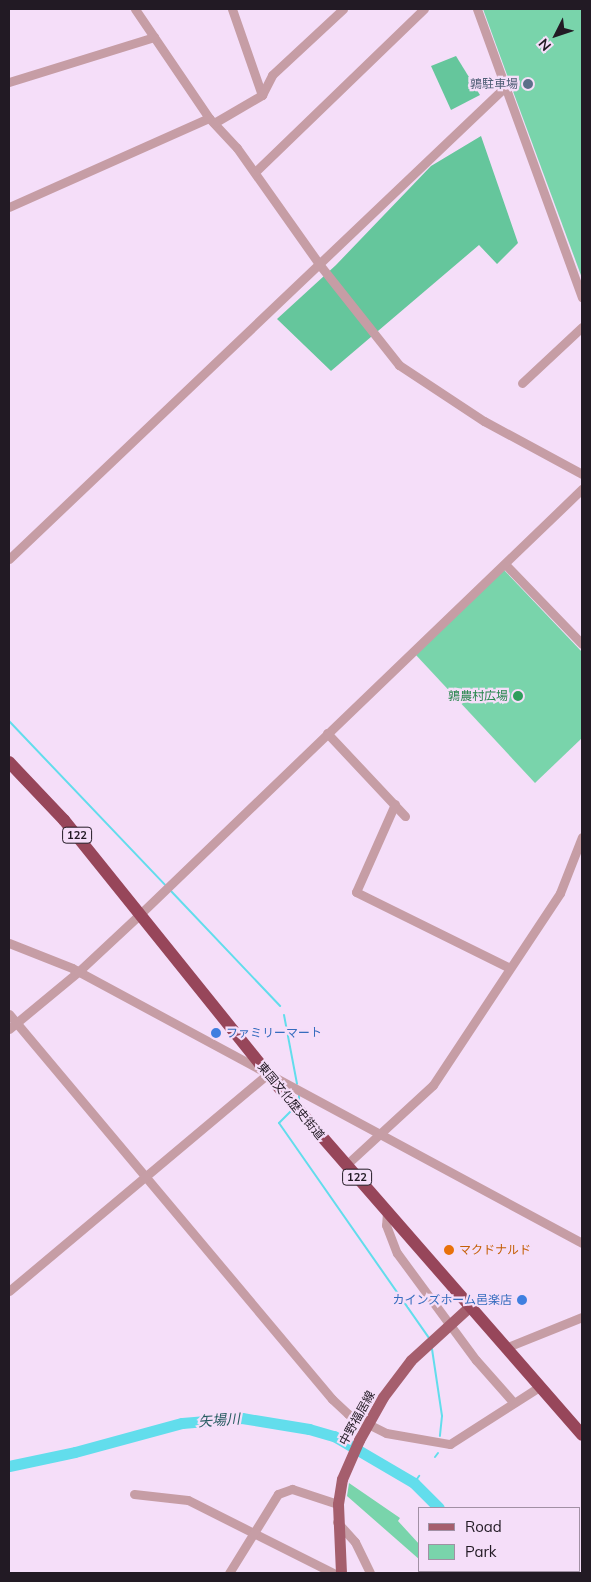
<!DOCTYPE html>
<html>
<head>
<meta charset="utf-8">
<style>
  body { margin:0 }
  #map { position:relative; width:591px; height:1582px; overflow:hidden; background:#f5def9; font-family:Mulish,"Noto Sans JP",sans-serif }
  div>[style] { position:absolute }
  .green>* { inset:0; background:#79d4ab }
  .forest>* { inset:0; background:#65c69c }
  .stream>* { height:2px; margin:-1px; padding:0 1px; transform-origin:1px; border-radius:1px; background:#62ddec }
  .river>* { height:11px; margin:-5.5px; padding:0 5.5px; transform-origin:5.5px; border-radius:5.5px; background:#62ddec }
  .minor>* { height:9px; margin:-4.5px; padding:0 4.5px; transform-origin:4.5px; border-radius:4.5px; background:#c69da5 }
  .major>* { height:11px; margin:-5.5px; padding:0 5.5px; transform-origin:5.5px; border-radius:5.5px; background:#a55e6d }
  .highway>* { height:12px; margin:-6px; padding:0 6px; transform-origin:6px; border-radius:6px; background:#97465a }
  .dots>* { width:14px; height:14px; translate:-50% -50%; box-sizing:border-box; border:2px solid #f5def9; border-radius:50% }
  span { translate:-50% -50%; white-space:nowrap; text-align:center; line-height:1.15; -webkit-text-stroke:4.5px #f5def9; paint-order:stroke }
  .shield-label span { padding:1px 4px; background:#f5def9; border:1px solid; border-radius:4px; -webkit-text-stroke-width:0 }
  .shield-label { font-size:11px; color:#221a24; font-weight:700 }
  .service-label { font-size:12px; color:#4e5e75 }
  .right { translate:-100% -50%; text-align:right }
  .leisure-label { font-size:12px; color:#27864d }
  .shop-label { font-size:12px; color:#366cbe }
  .left { translate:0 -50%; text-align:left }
  .street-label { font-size:12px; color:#221a24 }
  .food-label { font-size:12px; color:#c56008 }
  .water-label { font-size:14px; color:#265b61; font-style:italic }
  .frame { position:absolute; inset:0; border:10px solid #221a24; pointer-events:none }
  .legend { position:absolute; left:418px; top:1507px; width:162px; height:65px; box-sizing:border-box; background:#f5def9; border:1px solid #a190a4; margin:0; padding:6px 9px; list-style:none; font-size:15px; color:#221a24 }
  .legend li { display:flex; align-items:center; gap:10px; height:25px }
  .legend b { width:25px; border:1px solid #a190a4 }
  .north { position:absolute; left:531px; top:10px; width:50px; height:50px; -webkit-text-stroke:4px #f5def9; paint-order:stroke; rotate:229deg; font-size:14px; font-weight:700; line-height:20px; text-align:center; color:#221a24 }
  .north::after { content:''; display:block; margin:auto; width:18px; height:22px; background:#221a24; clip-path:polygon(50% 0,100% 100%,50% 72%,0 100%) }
</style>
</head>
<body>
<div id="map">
  <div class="green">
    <i style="clip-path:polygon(483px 9px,582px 9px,582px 278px,514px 94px)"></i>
    <i style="clip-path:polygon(504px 570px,582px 652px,582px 738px,535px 783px,415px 654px)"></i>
    <i style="clip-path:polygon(349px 1483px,400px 1518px,398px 1521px,420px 1545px,420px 1560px,347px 1496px)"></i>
  </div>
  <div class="forest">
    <i style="clip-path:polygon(456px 56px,480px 95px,451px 110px,431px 66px)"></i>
    <i style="clip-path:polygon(481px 136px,518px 243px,497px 264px,479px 245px,331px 371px,277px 319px,336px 265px,431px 166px)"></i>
  </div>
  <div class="stream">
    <i style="left:9px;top:721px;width:226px;rotate:46.4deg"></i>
    <i style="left:170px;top:890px;width:160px;rotate:46.5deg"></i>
    <i style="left:284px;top:1015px;width:70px;rotate:79.3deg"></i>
    <i style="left:299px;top:1095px;width:7px;rotate:90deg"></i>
    <i style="left:291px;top:1111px;width:17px;rotate:135deg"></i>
    <i style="left:279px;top:1123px;width:262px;rotate:55.1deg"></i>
    <i style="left:432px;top:1349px;width:68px;rotate:81.5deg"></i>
    <i style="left:442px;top:1416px;width:20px;rotate:96deg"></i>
    <i style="left:435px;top:1457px;width:5px;rotate:-53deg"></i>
    <i style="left:414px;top:1483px;width:9px;rotate:-54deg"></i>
  </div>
  <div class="river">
    <i style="left:9px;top:1466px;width:67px;rotate:-12deg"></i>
    <i style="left:75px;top:1452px;width:111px;rotate:-15.2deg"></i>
    <i style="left:182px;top:1423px;width:60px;rotate:-4.8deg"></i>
    <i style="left:242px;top:1418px;width:68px;rotate:9.3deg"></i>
    <i style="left:309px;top:1429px;width:26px;rotate:16deg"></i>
    <i style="left:334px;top:1436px;width:93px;rotate:30.4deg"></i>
    <i style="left:414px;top:1483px;width:35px;rotate:45deg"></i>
    <i style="left:484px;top:1571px;width:2px;rotate:63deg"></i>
  </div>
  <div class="minor">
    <i style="left:135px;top:9px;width:132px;rotate:55.8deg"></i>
    <i style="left:209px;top:118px;width:41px;rotate:47deg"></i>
    <i style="left:237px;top:148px;width:142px;rotate:54.7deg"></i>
    <i style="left:319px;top:264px;width:129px;rotate:51.6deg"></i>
    <i style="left:399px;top:365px;width:102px;rotate:33.4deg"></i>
    <i style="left:484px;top:421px;width:111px;rotate:28.4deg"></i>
    <i style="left:232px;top:9px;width:91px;rotate:70.8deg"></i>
    <i style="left:477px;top:9px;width:307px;rotate:70deg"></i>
    <i style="left:9px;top:82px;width:152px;rotate:-17.2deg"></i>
    <i style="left:214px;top:123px;width:56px;rotate:-30.3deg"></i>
    <i style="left:262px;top:95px;width:22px;rotate:-63deg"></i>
    <i style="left:272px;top:75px;width:97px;rotate:-42.9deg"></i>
    <i style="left:255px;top:172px;width:235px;rotate:-44deg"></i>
    <i style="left:9px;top:207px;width:219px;rotate:-24deg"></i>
    <i style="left:522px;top:383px;width:82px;rotate:-43deg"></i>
    <i style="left:9px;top:559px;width:685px;rotate:-43.58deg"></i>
    <i style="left:505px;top:564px;width:111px;rotate:46.1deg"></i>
    <i style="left:327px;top:733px;width:114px;rotate:46.8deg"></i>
    <i style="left:395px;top:804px;width:96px;rotate:113.9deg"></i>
    <i style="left:356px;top:892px;width:169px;rotate:26.3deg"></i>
    <i style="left:9px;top:943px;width:68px;rotate:21.6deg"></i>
    <i style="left:72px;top:968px;width:579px;rotate:28.33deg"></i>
    <i style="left:9px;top:1014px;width:503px;rotate:50deg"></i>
    <i style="left:332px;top:1399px;width:22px;rotate:43deg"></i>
    <i style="left:348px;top:1414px;width:42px;rotate:26.6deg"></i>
    <i style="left:386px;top:1433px;width:65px;rotate:9.8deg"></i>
    <i style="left:450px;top:1444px;width:106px;rotate:-32.6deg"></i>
    <i style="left:9px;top:1029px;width:89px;rotate:-39.6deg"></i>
    <i style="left:78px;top:972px;width:79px;rotate:-43deg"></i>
    <i style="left:136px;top:918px;width:619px;rotate:-43.89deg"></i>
    <i style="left:346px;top:1165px;width:118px;rotate:-42.6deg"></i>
    <i style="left:433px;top:1085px;width:230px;rotate:-56.5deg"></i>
    <i style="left:560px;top:893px;width:60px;rotate:-68.6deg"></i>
    <i style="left:387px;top:1212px;width:13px;rotate:94deg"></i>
    <i style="left:386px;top:1225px;width:30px;rotate:69deg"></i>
    <i style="left:397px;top:1253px;width:133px;rotate:53.6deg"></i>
    <i style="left:476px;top:1360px;width:57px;rotate:48.5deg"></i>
    <i style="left:9px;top:1291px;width:338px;rotate:-40deg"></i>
    <i style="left:505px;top:1348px;width:83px;rotate:-21.9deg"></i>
    <i style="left:134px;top:1494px;width:54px;rotate:6.3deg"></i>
    <i style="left:188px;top:1500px;width:162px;rotate:26.7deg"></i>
    <i style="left:337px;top:1522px;width:27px;rotate:48deg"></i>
    <i style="left:355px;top:1542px;width:34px;rotate:64deg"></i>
    <i style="left:229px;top:1573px;width:93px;rotate:-58.2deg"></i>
    <i style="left:278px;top:1494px;width:15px;rotate:-20deg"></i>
    <i style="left:292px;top:1489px;width:48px;rotate:18.1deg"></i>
  </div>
  <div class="major">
    <i style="left:341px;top:1573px;width:69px;rotate:-92.5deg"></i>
    <i style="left:338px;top:1504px;width:25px;rotate:-81deg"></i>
    <i style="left:342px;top:1479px;width:43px;rotate:-66.4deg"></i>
    <i style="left:359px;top:1440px;width:49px;rotate:-60.8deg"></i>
    <i style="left:383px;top:1397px;width:46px;rotate:-52.9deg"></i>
    <i style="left:411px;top:1360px;width:79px;rotate:-42.4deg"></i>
  </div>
  <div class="highway">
    <i style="left:9px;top:762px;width:80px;rotate:46.5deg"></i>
    <i style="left:64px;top:820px;width:349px;rotate:51.2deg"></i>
    <i style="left:283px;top:1092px;width:455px;rotate:48.9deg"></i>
  </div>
  <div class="dots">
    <i style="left:528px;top:84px;background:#5c6f8a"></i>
    <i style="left:518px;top:696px;background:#2e9e5b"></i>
    <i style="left:216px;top:1033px;background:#3f7fe0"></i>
    <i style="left:449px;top:1250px;background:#e8710a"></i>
    <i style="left:522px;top:1300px;background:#3f7fe0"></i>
  </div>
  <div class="shield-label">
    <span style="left:77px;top:835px">122</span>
    <span style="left:357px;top:1177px">122</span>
  </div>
  <div class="service-label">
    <span class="right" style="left:518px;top:84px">鶉駐車場</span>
  </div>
  <div class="leisure-label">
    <span class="right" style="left:508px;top:696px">鶉農村広場</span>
  </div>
  <div class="shop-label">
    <span class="left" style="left:226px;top:1033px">ファミリーマート</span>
    <span class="right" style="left:512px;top:1300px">カインズホーム邑楽店</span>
  </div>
  <div class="street-label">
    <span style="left:291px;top:1101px;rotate:50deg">東国文化歴史街道</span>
    <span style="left:357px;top:1418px;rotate:-61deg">中野福居線</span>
  </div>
  <div class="food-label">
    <span class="left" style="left:459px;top:1250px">マクドナルド</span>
  </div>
  <div class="water-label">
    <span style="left:219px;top:1420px;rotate:-4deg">矢場川</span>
  </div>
  <div class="frame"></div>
  <ul class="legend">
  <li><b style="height:6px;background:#a55e6d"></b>Road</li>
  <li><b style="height:14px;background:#79d4ab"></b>Park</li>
  </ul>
  <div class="north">N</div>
</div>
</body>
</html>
